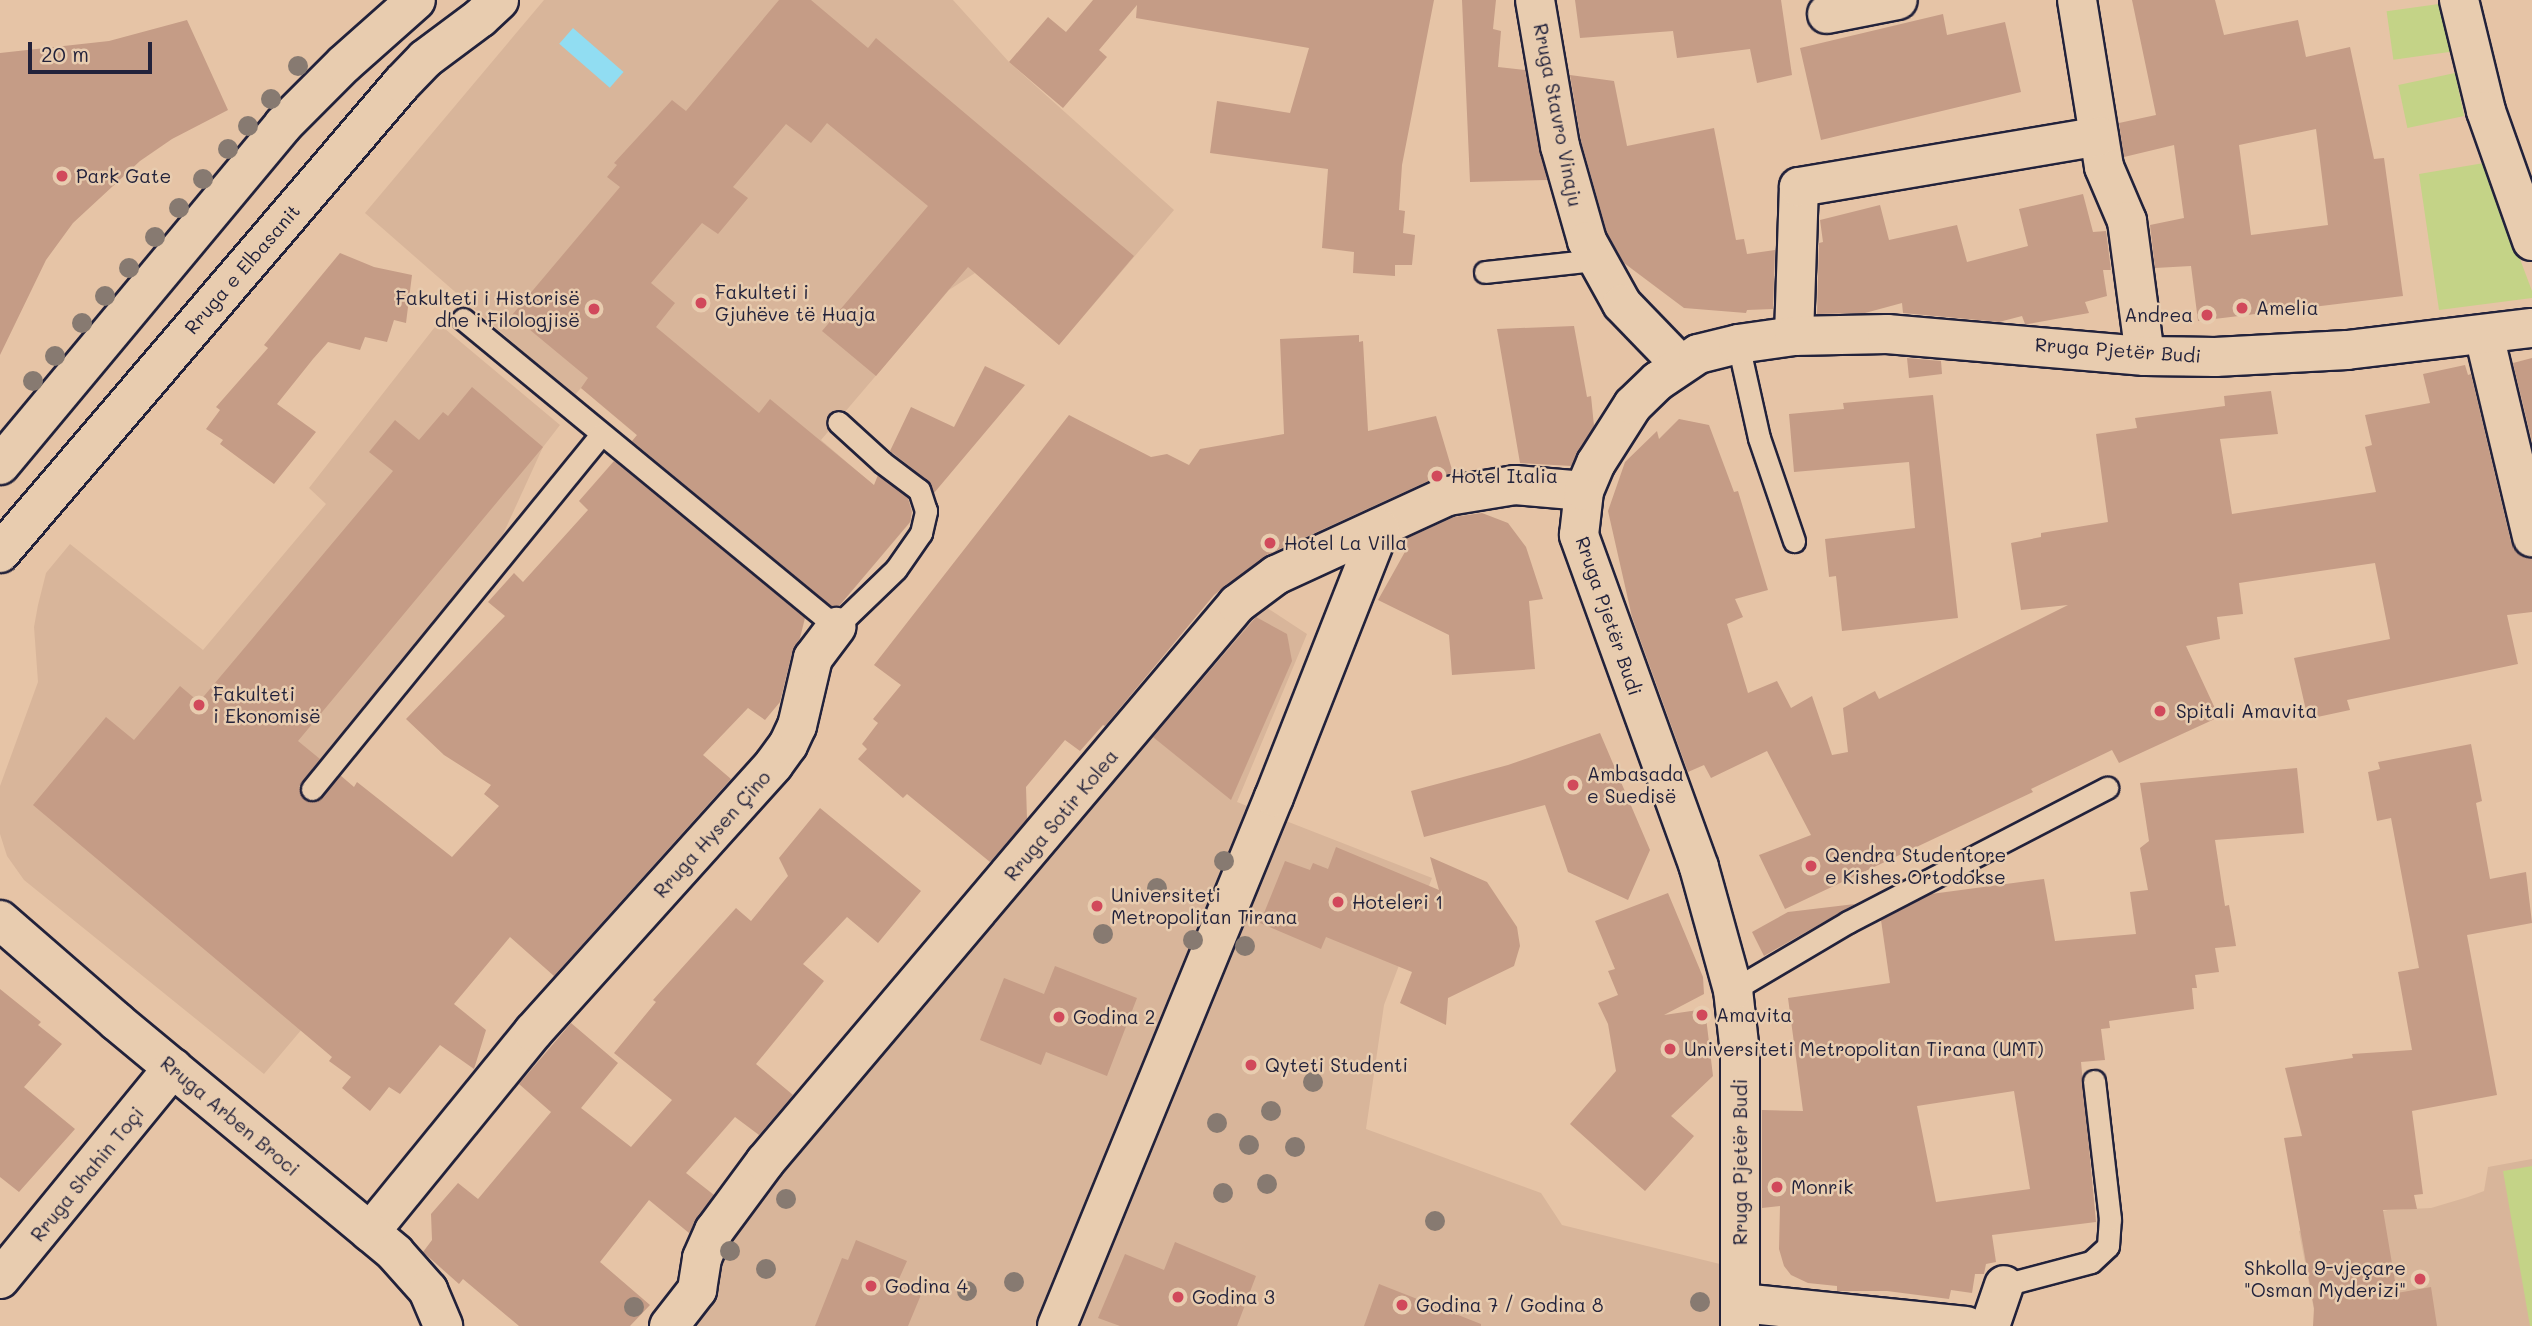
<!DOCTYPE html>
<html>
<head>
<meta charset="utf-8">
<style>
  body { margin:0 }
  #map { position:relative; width:2532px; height:1326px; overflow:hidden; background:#e6c4a6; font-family:Mali,sans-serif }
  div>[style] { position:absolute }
  .built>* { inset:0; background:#d8b59a }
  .green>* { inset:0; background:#c4d387; transform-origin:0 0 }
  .water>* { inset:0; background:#91ddf2; transform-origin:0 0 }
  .building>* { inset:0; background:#c59c86 }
  .roads { filter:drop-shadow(2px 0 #22223b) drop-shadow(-2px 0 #22223b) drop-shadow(0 2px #22223b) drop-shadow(0 -2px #22223b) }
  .service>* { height:21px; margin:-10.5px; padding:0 10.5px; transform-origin:10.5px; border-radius:10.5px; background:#e8ccaf }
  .minor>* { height:38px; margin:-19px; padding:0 19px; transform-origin:19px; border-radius:19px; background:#e8ccaf }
  .tertiary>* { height:38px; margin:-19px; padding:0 19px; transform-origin:19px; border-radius:19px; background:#e8ccaf }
  .primary>* { height:38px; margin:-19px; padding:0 19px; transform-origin:19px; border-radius:19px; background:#e8ccaf }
  .trees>* { width:20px; height:20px; margin:-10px; border-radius:50%; background:#877a71 }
  .dots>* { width:19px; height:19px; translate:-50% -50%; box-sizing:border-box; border:4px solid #e8ccaf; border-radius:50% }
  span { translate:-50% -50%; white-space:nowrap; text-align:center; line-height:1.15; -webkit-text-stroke:5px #e8ccaf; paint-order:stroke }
  .street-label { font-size:19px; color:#22223b }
  .poi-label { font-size:19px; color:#22223b }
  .left { translate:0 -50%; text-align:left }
  .right { translate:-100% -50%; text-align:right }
  .scale { position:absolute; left:28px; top:42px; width:124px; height:32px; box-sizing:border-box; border:4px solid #22223b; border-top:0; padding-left:9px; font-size:21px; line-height:24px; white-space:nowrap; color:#22223b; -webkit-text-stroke:5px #e8ccaf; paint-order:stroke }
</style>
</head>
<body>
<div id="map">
  <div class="built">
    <i style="clip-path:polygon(544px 0,953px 0,1009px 62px,1174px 210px,1059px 345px,975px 273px,949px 290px,821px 440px,913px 519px,839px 606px,581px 388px,574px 396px,365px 213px)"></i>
    <i style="clip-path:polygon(438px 323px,560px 425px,543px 447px,493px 556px,252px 843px,373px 945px,264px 1074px,24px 880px,7px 856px,0 834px,0 786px,38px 682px,34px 627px,38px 605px,46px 573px,70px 544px,203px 650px,326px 504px,309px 488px)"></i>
    <i style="clip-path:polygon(1261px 604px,1307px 634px,1237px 802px,1432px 878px,1384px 1005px,1366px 1129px,1541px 1193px,1562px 1225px,1732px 1267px,1729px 1326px,679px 1326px,713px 1253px)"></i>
    <i style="clip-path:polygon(2532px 1159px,2532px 1326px,2317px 1326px,2299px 1231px,2388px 1210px,2431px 1208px,2468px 1197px,2484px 1191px,2488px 1167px)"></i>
  </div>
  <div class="green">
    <i style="left:2446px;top:3px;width:49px;height:60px;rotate:82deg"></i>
    <i style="left:2455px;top:73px;width:44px;height:58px;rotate:78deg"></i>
    <i style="clip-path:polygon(2484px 163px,2532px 291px,2532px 298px,2439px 310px,2419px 174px)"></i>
    <i style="clip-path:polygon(2532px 1166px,2532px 1326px,2530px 1326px,2503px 1171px)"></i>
  </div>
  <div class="water">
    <i style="left:573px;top:28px;width:67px;height:21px;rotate:41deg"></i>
  </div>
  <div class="building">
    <i style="clip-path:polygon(779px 0,811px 0,868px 48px,876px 38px,1134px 256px,1059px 345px,968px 267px,876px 376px,822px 331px,928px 206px,827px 123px,811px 143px,786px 124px,733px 187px,748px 198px,718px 234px,702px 223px,651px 283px,675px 303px,656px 327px,759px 413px,770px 399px,874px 485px,878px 475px,908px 498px,912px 512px,910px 522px,839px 606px,831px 606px,632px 441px,637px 435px,581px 388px,588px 378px,512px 315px,620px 187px,607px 177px,617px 165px,614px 163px,672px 100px,686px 111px)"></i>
    <i style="clip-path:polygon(1093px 0,1434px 0,1402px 165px,1399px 210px,1405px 211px,1403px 233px,1415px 235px,1412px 265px,1395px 265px,1395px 276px,1353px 273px,1354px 252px,1322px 248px,1328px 169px,1210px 153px,1217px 101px,1290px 113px,1309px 48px,1136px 18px,1137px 5px,1099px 50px,1107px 57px,1063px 108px,1009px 62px,1048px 17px,1066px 32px)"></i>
    <i style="clip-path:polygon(1462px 0,1496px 0,1493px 29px,1501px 31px,1498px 67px,1525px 70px,1547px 180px,1470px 182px)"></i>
    <i style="clip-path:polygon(1575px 0,1781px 0,1792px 75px,1757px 83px,1750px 49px,1677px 58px,1673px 31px,1580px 38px)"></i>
    <i style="clip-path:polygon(evenodd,2132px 0,2215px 0,2224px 35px,2298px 20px,2306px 57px,2350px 47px,2374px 159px,2384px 158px,2403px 296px,2198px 321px,2191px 266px,2155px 268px,2150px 225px,2184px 218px,2174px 145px,2124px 157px,2119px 123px,2156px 115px,2132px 0,2316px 129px,2328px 225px,2251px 235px,2239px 145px,2316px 129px)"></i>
    <i style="clip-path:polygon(1943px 14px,1947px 35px,2005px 22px,2021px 92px,1821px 140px,1800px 48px)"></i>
    <i style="clip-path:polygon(187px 20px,228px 110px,172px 139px,140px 161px,73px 223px,46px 260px,0 355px,0 53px,109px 41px)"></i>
    <i style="clip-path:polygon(1570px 75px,1614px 81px,1627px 146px,1714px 128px,1736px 240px,1744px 239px,1747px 254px,1775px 250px,1773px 309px,1747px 310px,1746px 313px,1684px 308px,1624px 263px,1607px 233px,1581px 141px)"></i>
    <i style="clip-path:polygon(2083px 194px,2093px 232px,2106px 231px,2111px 270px,2103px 270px,2107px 296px,2085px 302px,2089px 313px,2028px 324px,2025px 324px,2022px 316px,1999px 322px,1903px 313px,1902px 303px,1865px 313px,1817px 314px,1819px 243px,1823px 242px,1820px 220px,1880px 205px,1889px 240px,1957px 225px,1967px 262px,2028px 246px,2019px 209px)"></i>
    <i style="clip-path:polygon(340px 253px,374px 267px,412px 275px,406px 323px,394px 320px,387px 342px,365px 337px,360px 350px,328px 342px,313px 359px,277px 404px,316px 432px,274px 484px,220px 444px,223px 440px,206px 429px,220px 410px,216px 407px,268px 348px,264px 345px)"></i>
    <i style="clip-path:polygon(1574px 326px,1587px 397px,1591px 396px,1594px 426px,1571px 466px,1520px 463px,1497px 329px)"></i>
    <i style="clip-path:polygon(1359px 335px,1359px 342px,1363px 341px,1368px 431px,1436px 416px,1453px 473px,1439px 476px,1267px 555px,1214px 595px,1105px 726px,1103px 725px,1080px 751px,1065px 740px,1026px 787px,1027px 819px,990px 862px,907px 794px,903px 798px,858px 759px,867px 749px,862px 744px,878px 723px,873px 719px,901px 685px,874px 665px,1069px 415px,1151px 457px,1167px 454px,1189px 465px,1200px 449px,1284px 434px,1280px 339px)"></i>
    <i style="clip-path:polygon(1907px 358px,1941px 361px,1942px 374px,1909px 378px)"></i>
    <i style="clip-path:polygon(2532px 358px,2532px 442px,2513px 363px)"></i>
    <i style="clip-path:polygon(2465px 365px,2468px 375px,2471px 374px,2511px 542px,2517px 552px,2532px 558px,2532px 612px,2507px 615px,2518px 664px,2347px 700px,2350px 710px,2308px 719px,2294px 658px,2390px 639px,2375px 563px,2239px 583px,2243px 614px,2217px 617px,2220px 639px,2186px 646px,2219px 717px,2119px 763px,2112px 750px,2031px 789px,2033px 792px,1785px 909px,1759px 855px,1811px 835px,1767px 751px,1711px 778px,1704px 765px,1688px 772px,1632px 617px,1608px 511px,1625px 462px,1657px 431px,1659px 439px,1679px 419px,1709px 425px,1734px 492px,1738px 491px,1768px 590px,1735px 599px,1743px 617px,1727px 624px,1748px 693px,1777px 681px,1791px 708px,1812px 696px,1832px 755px,1848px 752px,1843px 708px,1875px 691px,1879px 699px,2068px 605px,2021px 610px,2011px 543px,2041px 537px,2041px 533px,2108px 522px,2096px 434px,2137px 428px,2135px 418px,2225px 406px,2224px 396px,2271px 391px,2278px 434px,2220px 439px,2232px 514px,2376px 492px,2365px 447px,2372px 445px,2365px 415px,2430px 403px,2423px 374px)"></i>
    <i style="clip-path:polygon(985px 366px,1025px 385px,934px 493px,927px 480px,890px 451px,911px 407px,954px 427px)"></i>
    <i style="clip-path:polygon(472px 387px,543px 447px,298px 741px,320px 759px,299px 786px,304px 800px,317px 801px,340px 775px,354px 787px,357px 782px,452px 857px,499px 806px,484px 794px,491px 785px,444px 755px,406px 719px,505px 616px,488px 602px,514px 573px,523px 582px,588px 510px,579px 501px,614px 461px,805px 618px,800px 638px,792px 653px,780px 702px,765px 720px,748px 708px,703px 755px,731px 779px,554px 976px,510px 937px,454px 1004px,486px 1030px,474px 1069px,440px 1045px,400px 1094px,389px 1087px,370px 1111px,342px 1088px,351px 1077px,329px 1061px,332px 1057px,33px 805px,106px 717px,134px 740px,180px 686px,199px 702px,393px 471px,369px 452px,395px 420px,419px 440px,443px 412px,448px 416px)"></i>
    <i style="clip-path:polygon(1933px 395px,1958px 618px,1842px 631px,1836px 576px,1829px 577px,1825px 539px,1915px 528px,1909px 462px,1794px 472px,1789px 414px,1844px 409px,1843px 403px)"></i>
    <i style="clip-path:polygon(1482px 513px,1508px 523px,1526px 547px,1543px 599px,1529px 601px,1535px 669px,1452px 675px,1449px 635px,1378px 600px,1406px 550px,1397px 543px,1454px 517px)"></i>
    <i style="clip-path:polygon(1256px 617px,1287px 634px,1292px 661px,1231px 800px,1153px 737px)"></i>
    <i style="clip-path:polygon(1600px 733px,1650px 850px,1628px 900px,1568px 872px,1545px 805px,1424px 837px,1411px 791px,1508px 765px)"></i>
    <i style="clip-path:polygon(2471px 744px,2482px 801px,2476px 803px,2490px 879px,2526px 872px,2532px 923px,2467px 935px,2497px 1095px,2412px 1111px,2423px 1194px,2414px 1195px,2417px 1209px,2383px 1210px,2397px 1293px,2431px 1287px,2437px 1326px,2313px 1326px,2314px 1308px,2284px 1138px,2302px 1136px,2285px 1068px,2353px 1058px,2352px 1054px,2412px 1050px,2398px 972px,2419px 968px,2391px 818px,2377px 821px,2368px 772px,2380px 769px,2378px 762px)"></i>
    <i style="clip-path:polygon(evenodd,2297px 768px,2304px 833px,2215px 840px,2225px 906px,2229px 905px,2236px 946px,2215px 948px,2219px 972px,2195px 975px,2197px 988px,2192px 988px,2194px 1009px,2109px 1021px,2110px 1028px,2101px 1029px,2105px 1060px,2081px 1062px,2096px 1222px,1992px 1235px,1996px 1262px,1986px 1264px,1984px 1274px,1975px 1274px,1972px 1293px,1951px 1290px,1949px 1299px,1887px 1291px,1837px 1291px,1837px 1286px,1808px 1283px,1791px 1275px,1784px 1266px,1779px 1249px,1780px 1206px,1762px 1208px,1762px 1110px,1803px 1111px,1788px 998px,1890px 983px,1881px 920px,1931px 894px,2044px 879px,2055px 941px,2136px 934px,2130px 892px,2148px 890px,2140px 848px,2149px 841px,2140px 783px,2297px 768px,2014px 1091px,2030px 1189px,1936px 1202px,1917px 1106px,2014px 1091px)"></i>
    <i style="clip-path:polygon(820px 808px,921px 891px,878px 943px,847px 917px,803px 964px,824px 981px,756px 1064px,793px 1095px,759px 1135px,735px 1117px,686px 1173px,714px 1195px,689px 1233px,649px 1200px,600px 1262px,650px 1305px,630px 1326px,519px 1326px,463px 1279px,459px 1284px,423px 1252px,432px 1240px,431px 1214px,458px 1183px,478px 1199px,551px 1112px,519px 1084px,571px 1023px,618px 1063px,581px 1108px,631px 1147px,672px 1100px,614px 1053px,656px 1002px,653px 1000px,736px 908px,751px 921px,788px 876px,779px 858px)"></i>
    <i style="clip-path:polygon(1336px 847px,1439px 890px,1430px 857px,1487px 882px,1517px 927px,1520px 946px,1514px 966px,1448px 998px,1446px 1025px,1400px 1003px,1412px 972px,1326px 937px,1321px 949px,1260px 923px,1285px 861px,1310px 870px,1313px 863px,1328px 869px)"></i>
    <i style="clip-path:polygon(1668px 893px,1703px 977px,1704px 994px,1664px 1015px,1705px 1009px,1713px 1076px,1671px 1116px,1694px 1136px,1645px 1191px,1570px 1124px,1616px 1071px,1608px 1024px,1598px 1003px,1618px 995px,1608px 971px,1615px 969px,1595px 921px)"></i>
    <i style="clip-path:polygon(1855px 904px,1764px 956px,1752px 932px,1788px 912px)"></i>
    <i style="clip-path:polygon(1055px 966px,1137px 998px,1107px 1076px,1046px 1052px,1041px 1065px,980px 1040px,1004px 978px,1044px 994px)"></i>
    <i style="clip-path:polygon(0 989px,41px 1022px,38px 1025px,62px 1044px,24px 1087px,75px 1129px,19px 1192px,0 1177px)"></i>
    <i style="clip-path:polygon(856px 1240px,907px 1261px,898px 1281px,923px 1290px,908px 1326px,815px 1326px,842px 1258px,848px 1260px)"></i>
    <i style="clip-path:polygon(1175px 1242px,1256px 1276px,1237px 1326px,1120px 1326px,1098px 1318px,1125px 1254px,1164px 1270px)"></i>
    <i style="clip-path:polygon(1379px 1284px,1481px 1324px,1481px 1326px,1364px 1326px)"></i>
  </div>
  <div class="roads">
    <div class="service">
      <i style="left:1485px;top:272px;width:111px;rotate:-6.2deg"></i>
      <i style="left:463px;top:319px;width:484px;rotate:39.5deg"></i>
      <i style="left:836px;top:627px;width:83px;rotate:-44deg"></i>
      <i style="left:896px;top:569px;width:44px;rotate:-55.2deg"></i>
      <i style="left:921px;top:533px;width:23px;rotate:-77deg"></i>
      <i style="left:926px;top:511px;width:22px;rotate:-108deg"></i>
      <i style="left:919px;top:490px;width:46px;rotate:-142.9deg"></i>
      <i style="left:882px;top:462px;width:59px;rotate:-137.7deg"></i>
      <i style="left:1738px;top:344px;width:96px;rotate:77.4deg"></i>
      <i style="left:1759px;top:438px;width:109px;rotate:71.2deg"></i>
      <i style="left:312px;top:789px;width:458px;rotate:-50.8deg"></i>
      <i style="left:1733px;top:990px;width:134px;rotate:-30.6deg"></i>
      <i style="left:1848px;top:922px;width:292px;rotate:-27.4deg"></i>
      <i style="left:2004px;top:1285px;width:90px;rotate:-14.8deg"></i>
      <i style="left:2091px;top:1262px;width:23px;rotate:-43deg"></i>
      <i style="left:2108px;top:1246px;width:27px;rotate:-86deg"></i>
      <i style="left:2110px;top:1219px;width:139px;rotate:-96.6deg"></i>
    </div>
    <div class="minor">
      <i style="left:1535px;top:0;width:148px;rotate:80.3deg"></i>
      <i style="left:1560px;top:146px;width:99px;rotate:74.1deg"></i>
      <i style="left:1587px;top:241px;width:72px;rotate:60.9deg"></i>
      <i style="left:1622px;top:304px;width:83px;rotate:46deg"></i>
      <i style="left:2077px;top:0;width:169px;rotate:80.8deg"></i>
      <i style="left:2104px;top:167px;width:59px;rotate:66.9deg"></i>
      <i style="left:2127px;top:221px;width:136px;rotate:82.4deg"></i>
      <i style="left:2459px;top:0;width:114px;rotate:76.3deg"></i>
      <i style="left:2486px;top:111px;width:138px;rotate:70.5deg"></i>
      <i style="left:1827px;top:14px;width:72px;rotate:-11.2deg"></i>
      <i style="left:2484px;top:335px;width:208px;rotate:76.6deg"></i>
      <i style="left:1794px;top:336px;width:149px;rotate:-88.1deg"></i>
      <i style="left:1799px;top:187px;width:304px;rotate:-9.6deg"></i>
      <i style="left:370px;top:1232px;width:258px;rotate:-50.8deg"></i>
      <i style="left:533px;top:1032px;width:360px;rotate:-48deg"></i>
      <i style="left:774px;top:764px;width:24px;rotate:-54deg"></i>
      <i style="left:788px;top:745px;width:21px;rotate:-65deg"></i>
      <i style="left:797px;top:726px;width:70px;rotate:-76.8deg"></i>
      <i style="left:813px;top:658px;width:39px;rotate:-53deg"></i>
      <i style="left:1741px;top:1303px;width:226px;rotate:5.8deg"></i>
      <i style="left:669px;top:1326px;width:46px;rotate:-52.1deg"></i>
      <i style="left:697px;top:1290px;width:32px;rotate:-81deg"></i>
      <i style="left:702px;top:1258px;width:30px;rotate:-66deg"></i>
      <i style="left:714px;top:1231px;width:86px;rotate:-53.5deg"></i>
      <i style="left:765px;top:1162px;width:731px;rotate:-49.77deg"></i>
      <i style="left:1237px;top:604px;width:49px;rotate:-36.6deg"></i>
      <i style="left:1276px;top:575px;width:189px;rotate:-24.7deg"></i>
      <i style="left:1448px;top:496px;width:68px;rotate:-9.3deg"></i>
      <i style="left:1515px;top:485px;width:69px;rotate:5deg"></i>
      <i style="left:1057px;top:1326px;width:572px;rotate:-67.7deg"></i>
      <i style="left:1274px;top:797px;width:289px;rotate:-68.5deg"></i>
      <i style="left:1740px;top:1326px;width:273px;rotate:-90deg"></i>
      <i style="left:1740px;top:1053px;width:63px;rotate:-96.3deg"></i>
      <i style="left:1733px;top:990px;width:128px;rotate:-105.5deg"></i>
      <i style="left:1699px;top:867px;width:353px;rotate:-109.9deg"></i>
      <i style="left:1579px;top:535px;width:44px;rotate:-83.5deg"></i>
      <i style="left:1584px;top:491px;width:30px;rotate:-67deg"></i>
      <i style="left:1596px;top:463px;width:69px;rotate:-57.5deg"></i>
      <i style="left:1633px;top:405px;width:35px;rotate:-44deg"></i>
      <i style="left:1658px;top:381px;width:48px;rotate:-34deg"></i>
      <i style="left:1698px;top:354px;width:41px;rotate:-14deg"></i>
      <i style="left:1738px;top:344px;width:57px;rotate:-8.1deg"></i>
      <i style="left:1794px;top:336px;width:93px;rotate:-1.2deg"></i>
      <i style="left:1887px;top:334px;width:259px;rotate:4.9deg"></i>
      <i style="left:2145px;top:356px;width:70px;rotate:0.8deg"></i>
      <i style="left:2215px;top:357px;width:132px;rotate:-3deg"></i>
      <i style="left:2347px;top:350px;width:186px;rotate:-6.8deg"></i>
      <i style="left:1990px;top:1326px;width:43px;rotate:-71.1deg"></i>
    </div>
    <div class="tertiary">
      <i style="left:0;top:920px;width:154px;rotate:41deg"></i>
      <i style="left:116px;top:1021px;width:363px;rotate:39.7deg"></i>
      <i style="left:395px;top:1253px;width:50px;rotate:48.3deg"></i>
      <i style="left:428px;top:1290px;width:39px;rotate:67deg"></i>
      <i style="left:0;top:1279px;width:273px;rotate:-50.7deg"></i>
    </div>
    <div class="primary">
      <i style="left:0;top:465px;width:442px;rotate:-50.2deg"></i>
      <i style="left:283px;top:125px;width:86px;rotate:-45deg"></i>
      <i style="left:344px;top:64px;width:96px;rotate:-41.6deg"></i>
      <i style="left:0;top:553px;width:618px;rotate:-49.46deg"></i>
      <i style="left:402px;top:83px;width:33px;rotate:-46deg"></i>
      <i style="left:425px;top:59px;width:69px;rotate:-36.7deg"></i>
      <i style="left:480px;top:18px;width:26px;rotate:-43deg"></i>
    </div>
  </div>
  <div class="trees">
    <i style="left:298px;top:66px"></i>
    <i style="left:271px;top:99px"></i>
    <i style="left:248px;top:126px"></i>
    <i style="left:228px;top:149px"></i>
    <i style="left:203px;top:179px"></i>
    <i style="left:179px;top:208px"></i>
    <i style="left:155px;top:237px"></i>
    <i style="left:129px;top:268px"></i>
    <i style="left:105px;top:296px"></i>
    <i style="left:82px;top:323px"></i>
    <i style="left:55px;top:356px"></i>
    <i style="left:33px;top:381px"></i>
    <i style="left:1224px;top:861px"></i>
    <i style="left:1157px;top:888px"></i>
    <i style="left:1103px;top:934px"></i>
    <i style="left:1193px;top:940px"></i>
    <i style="left:1245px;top:946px"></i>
    <i style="left:1313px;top:1082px"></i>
    <i style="left:1271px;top:1111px"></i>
    <i style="left:1217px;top:1123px"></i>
    <i style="left:1249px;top:1145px"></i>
    <i style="left:1295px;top:1147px"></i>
    <i style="left:1267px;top:1184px"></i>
    <i style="left:1223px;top:1193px"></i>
    <i style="left:786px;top:1199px"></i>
    <i style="left:1435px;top:1221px"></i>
    <i style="left:730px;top:1251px"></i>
    <i style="left:766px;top:1269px"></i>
    <i style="left:1014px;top:1282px"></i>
    <i style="left:967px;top:1291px"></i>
    <i style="left:1700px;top:1302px"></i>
    <i style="left:634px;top:1307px"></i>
  </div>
  <div class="dots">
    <i style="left:62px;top:176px;background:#d1495b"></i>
    <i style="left:701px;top:303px;background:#d1495b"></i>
    <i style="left:2242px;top:308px;background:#d1495b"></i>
    <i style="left:594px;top:309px;background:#d1495b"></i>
    <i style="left:2207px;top:315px;background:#d1495b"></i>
    <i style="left:1437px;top:476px;background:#d1495b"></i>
    <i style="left:1270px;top:543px;background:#d1495b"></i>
    <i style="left:199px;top:705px;background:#d1495b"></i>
    <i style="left:2160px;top:711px;background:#d1495b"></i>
    <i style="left:1573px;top:785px;background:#d1495b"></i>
    <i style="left:1811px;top:866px;background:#d1495b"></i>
    <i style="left:1338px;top:902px;background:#d1495b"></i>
    <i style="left:1097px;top:906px;background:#d1495b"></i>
    <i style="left:1702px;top:1015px;background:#d1495b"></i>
    <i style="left:1059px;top:1017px;background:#d1495b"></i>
    <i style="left:1670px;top:1049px;background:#d1495b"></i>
    <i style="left:1251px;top:1065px;background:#d1495b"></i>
    <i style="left:1777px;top:1187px;background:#d1495b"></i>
    <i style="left:2420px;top:1279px;background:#d1495b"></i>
    <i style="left:871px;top:1286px;background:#d1495b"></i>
    <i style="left:1178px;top:1297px;background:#d1495b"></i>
    <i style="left:1402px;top:1305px;background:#d1495b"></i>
  </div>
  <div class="street-label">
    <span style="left:1558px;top:115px;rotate:79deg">Rruga Stavro Vinaju</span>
    <span style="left:242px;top:269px;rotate:-49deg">Rruga e Elbasanit</span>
    <span style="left:2118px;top:350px;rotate:4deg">Rruga Pjetër Budi</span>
    <span style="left:1609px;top:616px;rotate:71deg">Rruga Pjetër Budi</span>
    <span style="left:1061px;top:815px;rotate:-50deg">Rruga Sotir Kolea</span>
    <span style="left:712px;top:834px;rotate:-48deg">Rruga Hysen Çino</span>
    <span style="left:230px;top:1116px;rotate:40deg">Rruga Arben Broci</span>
    <span style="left:1740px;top:1162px;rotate:-90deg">Rruga Pjetër Budi</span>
    <span style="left:87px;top:1174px;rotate:-51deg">Rruga Shahin Toçi</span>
  </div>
  <div class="poi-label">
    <span class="left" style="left:76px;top:176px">Park Gate</span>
    <span class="left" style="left:715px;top:303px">Fakulteti i<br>Gjuhëve të Huaja</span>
    <span class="right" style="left:580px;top:309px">Fakulteti i Historisë<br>dhe i Filologjisë</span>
    <span class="left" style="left:2256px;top:308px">Amelia</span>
    <span class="right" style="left:2193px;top:315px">Andrea</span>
    <span class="left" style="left:1451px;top:476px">Hotel Italia</span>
    <span class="left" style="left:1284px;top:543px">Hotel La Villa</span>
    <span class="left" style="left:213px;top:705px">Fakulteti<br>i Ekonomisë</span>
    <span class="left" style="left:2176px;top:711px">Spitali Amavita</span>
    <span class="left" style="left:1587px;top:785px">Ambasada<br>e Suedisë</span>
    <span class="left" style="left:1825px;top:866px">Qendra Studentore<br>e Kishes Ortodokse</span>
    <span class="left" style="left:1111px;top:906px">Universiteti<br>Metropolitan Tirana</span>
    <span class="left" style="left:1352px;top:902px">Hoteleri 1</span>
    <span class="left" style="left:1716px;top:1015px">Amavita</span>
    <span class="left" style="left:1073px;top:1017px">Godina 2</span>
    <span class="left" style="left:1684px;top:1049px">Universiteti Metropolitan Tirana (UMT)</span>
    <span class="left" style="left:1265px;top:1065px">Qyteti Studenti</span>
    <span class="left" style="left:1791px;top:1187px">Monrik</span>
    <span class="right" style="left:2406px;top:1279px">Shkolla 9-vjeçare<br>"Osman Myderizi"</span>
    <span class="left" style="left:885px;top:1286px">Godina 4</span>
    <span class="left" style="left:1192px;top:1297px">Godina 3</span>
    <span class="left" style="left:1416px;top:1305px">Godina 7 / Godina 8</span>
  </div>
  <div class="scale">20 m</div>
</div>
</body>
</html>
